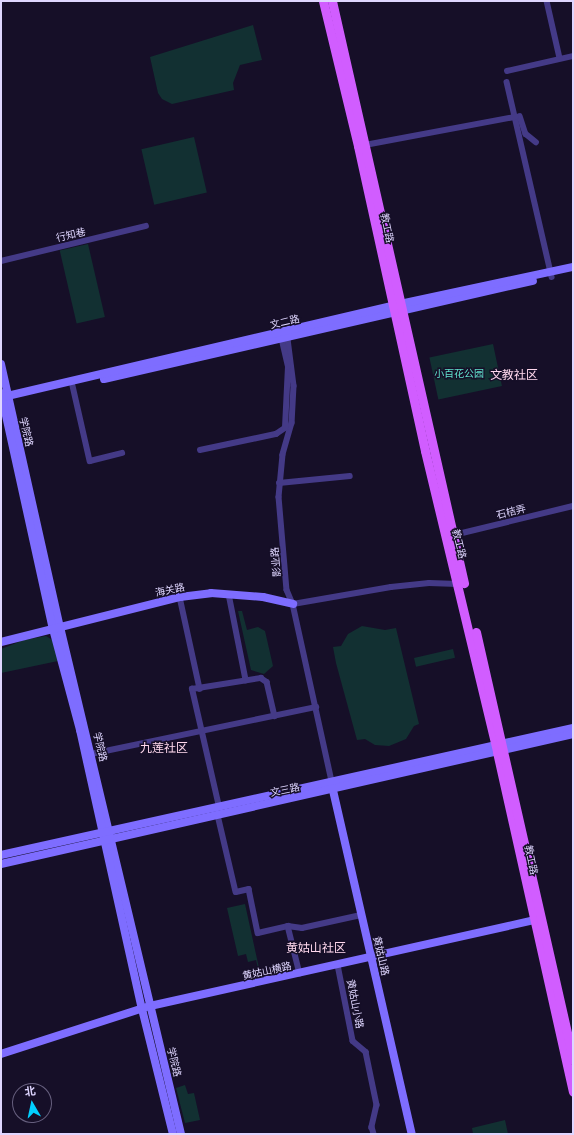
<!DOCTYPE html>
<html>
<head>
<meta charset="utf-8">
<style>
  body { margin:0 }
  #map { position:relative; width:574px; height:1135px; overflow:hidden; background:#160f28; font-family:Figtree,"Noto Sans SC",sans-serif }
  div>[style] { position:absolute }
  .green>* { inset:0; background:#123032; transform-origin:0 0 }
  .highway-tunnel>* { height:10px; margin-top:-5px; transform-origin:0; background:repeating-linear-gradient(90deg,#342d48 0 10px,transparent 0 15px) }
  .street>* { height:5.5px; margin:-2.75px; padding:0 2.75px; transform-origin:2.75px; border-radius:2.75px; background:#443a87 }
  .secondary>* { height:8px; margin:-4px; padding:0 4px; transform-origin:4px; border-radius:4px; background:#7e6dff }
  .primary>* { height:9px; margin:-4.5px; padding:0 4.5px; transform-origin:4.5px; border-radius:4.5px; background:#d15dff }
  span { translate:-50% -50%; white-space:nowrap; text-align:center; line-height:1.15; -webkit-text-stroke:3px #160f28; paint-order:stroke }
  .street-label { font-size:10px; color:#dfd6ff }
  .park-label { font-size:10px; color:#60e2cd }
  .quarter-label { font-size:12px; color:#ffd8ed }
  .frame { position:absolute; inset:0; border:2px solid #dfd6ff; pointer-events:none }
  .north { position:absolute; left:12px; top:1083px; width:40px; height:40px; box-sizing:border-box; background:#160f28; border:1px solid #665f7e; border-radius:50%; rotate:351deg; font-size:11px; font-weight:700; line-height:16px; text-align:center; color:#dfd6ff }
  .north::after { content:''; display:block; margin:auto; width:14px; height:18px; background:#02cfff; clip-path:polygon(50% 0,100% 100%,50% 72%,0 100%) }
</style>
</head>
<body>
<div id="map">
  <div class="green">
    <i style="clip-path:polygon(253px 25px,262px 60px,240px 65px,233px 83px,234px 90px,172px 104px,162px 99px,158px 93px,150px 57px)"></i>
    <i style="left:194px;top:137px;width:57px;height:54px;rotate:77deg"></i>
    <i style="left:88px;top:244px;width:75px;height:29px;rotate:77deg"></i>
    <i style="left:493px;top:344px;width:43px;height:65px;rotate:78deg"></i>
    <i style="clip-path:polygon(238px 611px,242px 611px,247px 630px,258px 627px,265px 631px,273px 666px,264px 674px,251px 670px)"></i>
    <i style="clip-path:polygon(362px 626px,385px 630px,396px 628px,419px 724px,414px 726px,406px 739px,389px 746px,375px 745px,365px 739px,357px 740px,336px 663px,333px 647px,341px 646px,348px 634px)"></i>
    <i style="clip-path:polygon(46px 636px,54px 641px,58px 661px,1px 673px,1px 649px,24px 640px)"></i>
    <i style="left:453px;top:649px;width:9px;height:40px;rotate:77deg"></i>
    <i style="clip-path:polygon(245px 904px,259px 968px,259px 972px,256px 960px,248px 962px,246px 954px,238px 956px,227px 908px)"></i>
    <i style="clip-path:polygon(185px 1085px,188px 1094px,194px 1093px,200px 1120px,185px 1123px,176px 1088px)"></i>
    <i style="clip-path:polygon(505px 1120px,508px 1134px,473px 1134px,472px 1128px)"></i>
  </div>
  <div class="highway-tunnel">
    <i style="left:1px;top:1px;width:1px"></i>
  </div>
  <div class="street">
    <i style="left:547px;top:1px;width:58px;rotate:77.2deg"></i>
    <i style="left:507px;top:71px;width:68px;rotate:-12.8deg"></i>
    <i style="left:507px;top:82px;width:200px;rotate:77deg"></i>
    <i style="left:520px;top:116px;width:19px;rotate:72deg"></i>
    <i style="left:526px;top:134px;width:13px;rotate:39deg"></i>
    <i style="left:365px;top:145px;width:153px;rotate:-10.6deg"></i>
    <i style="left:1px;top:261px;width:149px;rotate:-13.6deg"></i>
    <i style="left:288px;top:339px;width:47px;rotate:82.7deg"></i>
    <i style="left:294px;top:386px;width:37px;rotate:93deg"></i>
    <i style="left:292px;top:423px;width:33px;rotate:106deg"></i>
    <i style="left:283px;top:455px;width:42px;rotate:95.4deg"></i>
    <i style="left:279px;top:497px;width:93px;rotate:85.1deg"></i>
    <i style="left:287px;top:590px;width:15px;rotate:67deg"></i>
    <i style="left:293px;top:604px;width:181px;rotate:77.6deg"></i>
    <i style="left:73px;top:386px;width:77px;rotate:77.2deg"></i>
    <i style="left:90px;top:461px;width:33px;rotate:-14deg"></i>
    <i style="left:200px;top:450px;width:78px;rotate:-11.9deg"></i>
    <i style="left:276px;top:434px;width:11px;rotate:-34deg"></i>
    <i style="left:285px;top:428px;width:61px;rotate:-87.2deg"></i>
    <i style="left:288px;top:367px;width:28px;rotate:-103deg"></i>
    <i style="left:279px;top:483px;width:71px;rotate:-5.6deg"></i>
    <i style="left:454px;top:535px;width:122px;rotate:-13.7deg"></i>
    <i style="left:229px;top:594px;width:88px;rotate:78.8deg"></i>
    <i style="left:180px;top:597px;width:94px;rotate:77.7deg"></i>
    <i style="left:293px;top:604px;width:99px;rotate:-9.8deg"></i>
    <i style="left:391px;top:587px;width:38px;rotate:-6deg"></i>
    <i style="left:429px;top:583px;width:29px;rotate:2deg"></i>
    <i style="left:91px;top:754px;width:230px;rotate:-11.8deg"></i>
    <i style="left:219px;top:807px;width:121px;rotate:-102.9deg"></i>
    <i style="left:192px;top:689px;width:70px;rotate:-9.1deg"></i>
    <i style="left:261px;top:678px;width:7px;rotate:34deg"></i>
    <i style="left:267px;top:682px;width:35px;rotate:77deg"></i>
    <i style="left:217px;top:811px;width:83px;rotate:76.8deg"></i>
    <i style="left:236px;top:892px;width:13px;rotate:-13deg"></i>
    <i style="left:249px;top:889px;width:45px;rotate:78.4deg"></i>
    <i style="left:258px;top:933px;width:31px;rotate:-13deg"></i>
    <i style="left:288px;top:926px;width:14px;rotate:8deg"></i>
    <i style="left:302px;top:928px;width:60px;rotate:-12.4deg"></i>
    <i style="left:288px;top:926px;width:49px;rotate:76deg"></i>
    <i style="left:338px;top:965px;width:77px;rotate:78.8deg"></i>
    <i style="left:353px;top:1041px;width:17px;rotate:40deg"></i>
    <i style="left:366px;top:1052px;width:54px;rotate:78.3deg"></i>
    <i style="left:377px;top:1105px;width:23px;rotate:103deg"></i>
    <i style="left:372px;top:1127px;width:7px;rotate:74deg"></i>
  </div>
  <div class="secondary">
    <i style="left:1px;top:364px;width:270px;rotate:77.4deg"></i>
    <i style="left:60px;top:627px;width:521px;rotate:76.58deg"></i>
    <i style="left:104px;top:379px;width:440px;rotate:-12.9deg"></i>
    <i style="left:1px;top:393px;width:242px;rotate:77.6deg"></i>
    <i style="left:53px;top:629px;width:105px;rotate:75deg"></i>
    <i style="left:80px;top:730px;width:286px;rotate:77.5deg"></i>
    <i style="left:142px;top:1009px;width:129px;rotate:76.1deg"></i>
    <i style="left:3px;top:397px;width:408px;rotate:-13.2deg"></i>
    <i style="left:400px;top:304px;width:177px;rotate:-12.1deg"></i>
    <i style="left:1px;top:642px;width:185px;rotate:-14.1deg"></i>
    <i style="left:180px;top:597px;width:31px;rotate:-7deg"></i>
    <i style="left:211px;top:593px;width:52px;rotate:4.4deg"></i>
    <i style="left:263px;top:597px;width:31px;rotate:13deg"></i>
    <i style="left:332px;top:786px;width:357px;rotate:77.1deg"></i>
    <i style="left:1px;top:855px;width:586px;rotate:-12.52deg"></i>
    <i style="left:1px;top:864px;width:587px;rotate:-12.8deg"></i>
    <i style="left:1px;top:1054px;width:157px;rotate:-17.9deg"></i>
    <i style="left:150px;top:1006px;width:399px;rotate:-12.6deg"></i>
  </div>
  <div class="primary">
    <i style="left:323px;top:1px;width:149px;rotate:76.4deg"></i>
    <i style="left:358px;top:146px;width:312px;rotate:77.6deg"></i>
    <i style="left:425px;top:451px;width:309px;rotate:76.5deg"></i>
    <i style="left:497px;top:752px;width:348px;rotate:77.4deg"></i>
    <i style="left:332px;top:1px;width:597px;rotate:77.22deg"></i>
    <i style="left:476px;top:632px;width:439px;rotate:77.2deg"></i>
  </div>
  <div class="street-label">
    <span style="left:387px;top:228px;rotate:78deg">教工路</span>
    <span style="left:71px;top:235px;rotate:-13deg">行知巷</span>
    <span style="left:285px;top:322px;rotate:-13deg">文二路</span>
    <span style="left:26px;top:432px;rotate:77deg">学院路</span>
    <span style="left:511px;top:512px;rotate:-14deg">石桔弄</span>
    <span style="left:459px;top:544px;rotate:76deg">教工路</span>
    <span style="left:276px;top:562px;rotate:-95deg">影业路</span>
    <span style="left:170px;top:590px;rotate:-12deg">海关路</span>
    <span style="left:100px;top:747px;rotate:77deg">学院路</span>
    <span style="left:285px;top:790px;rotate:-12deg">文三路</span>
    <span style="left:531px;top:860px;rotate:78deg">教工路</span>
    <span style="left:381px;top:956px;rotate:77deg">黄姑山路</span>
    <span style="left:267px;top:971px;rotate:-12deg">黄姑山横路</span>
    <span style="left:355px;top:1004px;rotate:79deg">黄姑山小路</span>
    <span style="left:174px;top:1062px;rotate:76deg">学院路</span>
  </div>
  <div class="park-label">
    <span style="left:459px;top:374px">小百花公园</span>
  </div>
  <div class="quarter-label">
    <span style="left:514px;top:376px">文教社区</span>
    <span style="left:164px;top:749px">九莲社区</span>
    <span style="left:316px;top:949px">黄姑山社区</span>
  </div>
  <div class="frame"></div>
  <div class="north">北</div>
</div>
</body>
</html>
